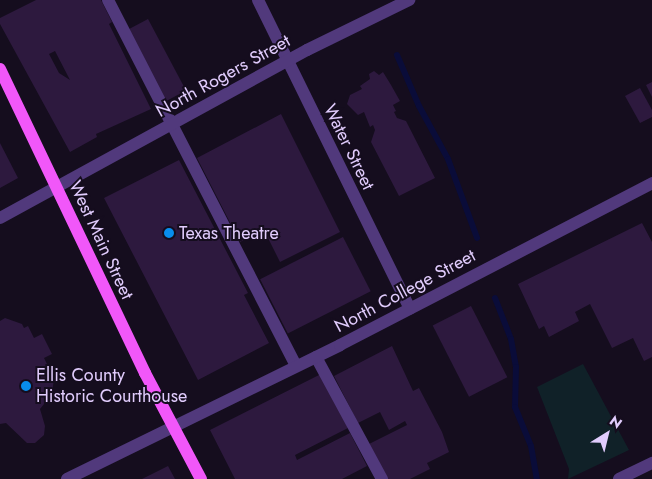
<!DOCTYPE html>
<html>
<head>
<meta charset="utf-8">
<style>
  body { margin:0 }
  #map { position:relative; width:652px; height:479px; overflow:hidden; background:#150d1e; font-family:Jost,sans-serif }
  div>[style] { position:absolute }
  .green>* { inset:0; background:#102128 }
  .stream>* { height:6px; margin:-3px; padding:0 3px; transform-origin:3px; border-radius:3px; background:#0a0c39 }
  .building>* { inset:0; background:#2d193e; transform-origin:0 0 }
  .minor>* { height:12px; margin:-6px; padding:0 6px; transform-origin:6px; border-radius:6px; background:#51397c }
  .major>* { height:12px; margin:-6px; padding:0 6px; transform-origin:6px; border-radius:6px; background:#f157f9 }
  .dots>* { width:14px; height:14px; translate:-50% -50%; box-sizing:border-box; border:2px solid #150d1e; border-radius:50% }
  span { translate:-50% -50%; white-space:nowrap; text-align:center; line-height:1.15; -webkit-text-stroke:4px #150d1e; paint-order:stroke }
  .street-label { font-size:18px; color:#e1ccfd }
  .poi-label { font-size:18px; color:#e1ccfd }
  .left { translate:0 -50%; text-align:left }
  .north { position:absolute; left:582px; top:409px; width:50px; height:50px; -webkit-text-stroke:4px #150d1e; paint-order:stroke; rotate:36deg; font-size:14px; font-weight:700; line-height:20px; text-align:center; color:#e1ccfd }
  .north::after { content:''; display:block; margin:auto; width:18px; height:22px; background:#e1ccfd; clip-path:polygon(50% 0,100% 100%,50% 72%,0 100%) }
</style>
</head>
<body>
<div id="map">
  <div class="green">
    <i style="clip-path:polygon(583px 364px,629px 450px,568px 479px,569px 469px,537px 387px)"></i>
  </div>
  <div class="stream">
    <i style="left:397px;top:55px;width:56px;rotate:66.7deg"></i>
    <i style="left:419px;top:106px;width:60px;rotate:61.3deg"></i>
    <i style="left:448px;top:159px;width:84px;rotate:69.8deg"></i>
    <i style="left:495px;top:298px;width:44px;rotate:68.7deg"></i>
    <i style="left:511px;top:339px;width:28px;rotate:80deg"></i>
    <i style="left:516px;top:367px;width:40px;rotate:91.4deg"></i>
    <i style="left:515px;top:407px;width:42px;rotate:67.7deg"></i>
    <i style="left:531px;top:446px;width:34px;rotate:80deg"></i>
  </div>
  <div class="building">
    <i style="clip-path:polygon(evenodd,36px 0,101px 0,112px 22px,109px 24px,151px 109px,96px 134px,97px 137px,70px 152px,0 24px,0 18px,36px 0,55px 51px,70px 80px,59px 73px,49px 54px,55px 51px)"></i>
    <i style="left:148px;top:19px;width:81px;height:24px;rotate:62deg"></i>
    <i style="clip-path:polygon(374px 71px,379px 75px,383px 72px,391px 85px,400px 101px,393px 105px,396px 111px,394px 112px,397px 118px,406px 121px,435px 178px,399px 196px,371px 142px,375px 130px,373px 125px,370px 127px,364px 112px,358px 115px,347px 104px,350px 95px,362px 89px,360px 86px,370px 79px,369px 74px)"></i>
    <i style="clip-path:polygon(652px 82px,652px 97px,646px 85px)"></i>
    <i style="clip-path:polygon(640px 88px,652px 110px,652px 117px,640px 123px,625px 96px)"></i>
    <i style="clip-path:polygon(281px 114px,340px 232px,280px 262px,265px 232px,261px 231px,240px 242px,197px 158px)"></i>
    <i style="clip-path:polygon(0 143px,18px 178px,0 188px)"></i>
    <i style="clip-path:polygon(179px 160px,248px 293px,244px 295px,269px 343px,198px 380px,104px 198px)"></i>
    <i style="clip-path:polygon(642px 223px,652px 242px,652px 357px,644px 361px,633px 338px,612px 348px,590px 304px,575px 312px,579px 321px,549px 337px,544px 326px,539px 329px,518px 284px)"></i>
    <i style="left:343px;top:237px;width:61px;height:93px;rotate:63deg"></i>
    <i style="left:471px;top:306px;width:80px;height:43px;rotate:63deg"></i>
    <i style="clip-path:polygon(5px 318px,22px 324px,24px 328px,28px 326px,34px 338px,42px 334px,52px 354px,44px 358px,54px 378px,52px 394px,40px 409px,45px 426px,44px 435px,35px 443px,27px 443px,6px 423px,0 424px,0 321px)"></i>
    <i style="clip-path:polygon(392px 346px,413px 391px,419px 388px,442px 432px,449px 452px,427px 463px,430px 469px,410px 479px,388px 479px,369px 444px,407px 425px,405px 421px,389px 430px,380px 412px,358px 423px,334px 376px)"></i>
    <i style="clip-path:polygon(321px 374px,348px 428px,295px 455px,297px 460px,350px 433px,367px 466px,342px 479px,235px 479px,210px 430px)"></i>
    <i style="clip-path:polygon(168px 466px,175px 479px,142px 479px)"></i>
  </div>
  <div class="minor">
    <i style="left:108px;top:0;width:411px;rotate:62.8deg"></i>
    <i style="left:258px;top:0;width:344px;rotate:63.8deg"></i>
    <i style="left:0;top:218px;width:350px;rotate:-28.7deg"></i>
    <i style="left:307px;top:50px;width:114px;rotate:-26.1deg"></i>
    <i style="left:316px;top:357px;width:139px;rotate:61.6deg"></i>
    <i style="left:67px;top:479px;width:304px;rotate:-26.1deg"></i>
    <i style="left:340px;top:345px;width:352px;rotate:-27.4deg"></i>
    <i style="left:619px;top:479px;width:37px;rotate:-26deg"></i>
  </div>
  <div class="major">
    <i style="left:0;top:69px;width:337px;rotate:64.5deg"></i>
    <i style="left:145px;top:373px;width:120px;rotate:62.2deg"></i>
  </div>
  <div class="dots">
    <i style="left:169px;top:233px;background:#088ded"></i>
    <i style="left:26px;top:386px;background:#088ded"></i>
  </div>
  <div class="street-label">
    <span style="left:223px;top:76px;rotate:-29deg">North Rogers Street</span>
    <span style="left:349px;top:147px;rotate:64deg">Water Street</span>
    <span style="left:101px;top:240px;rotate:65deg">West Main Street</span>
    <span style="left:405px;top:291px;rotate:-28deg">North College Street</span>
  </div>
  <div class="poi-label">
    <span class="left" style="left:179px;top:233px">Texas Theatre</span>
    <span class="left" style="left:36px;top:386px">Ellis County<br>Historic Courthouse</span>
  </div>
  <div class="north">N</div>
</div>
</body>
</html>
